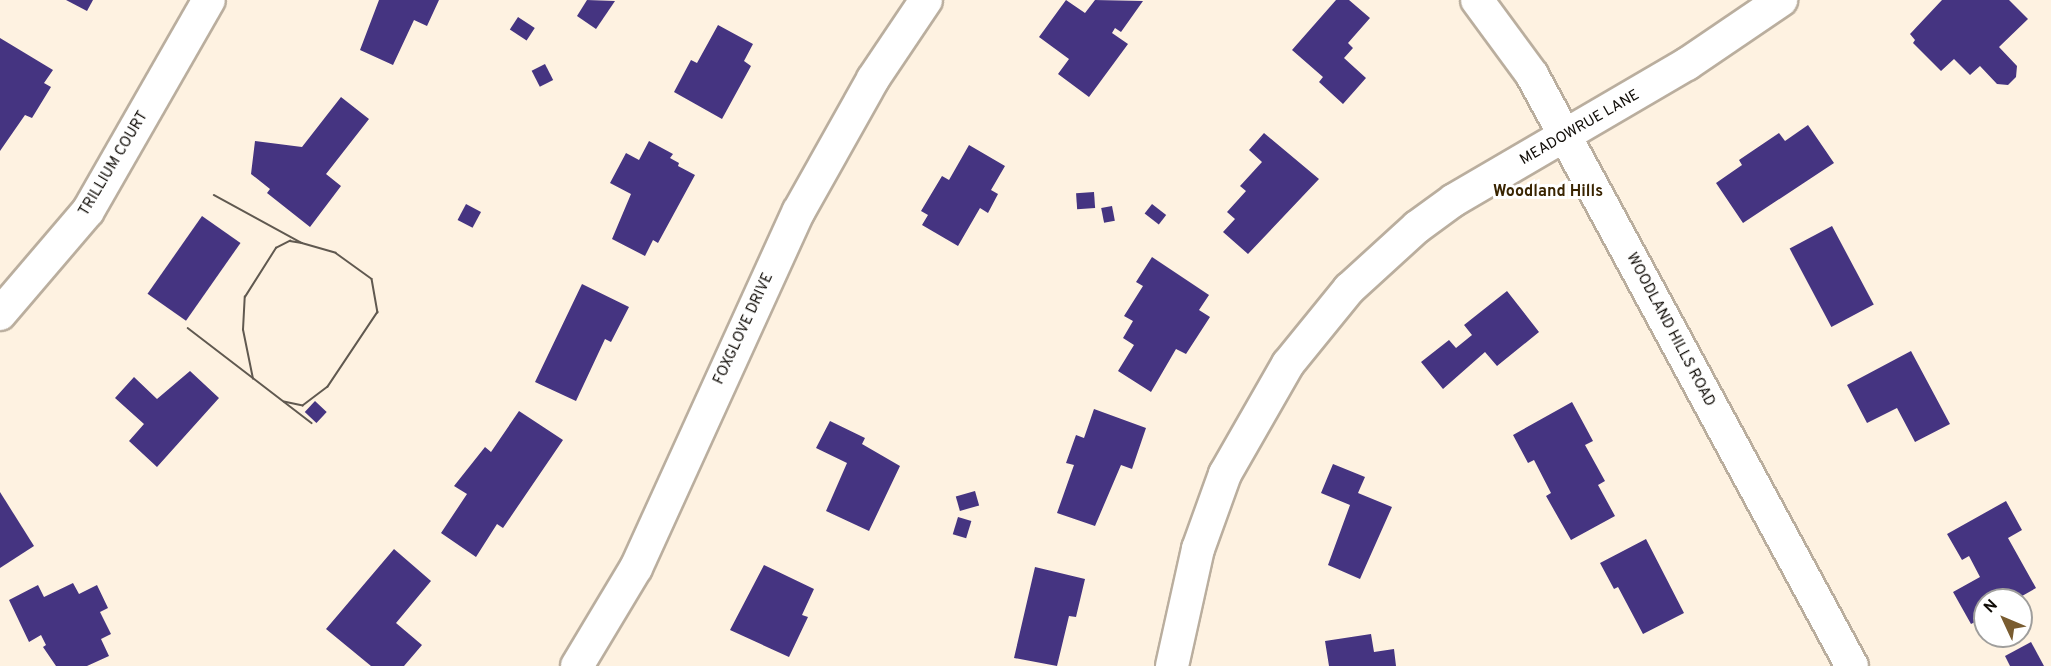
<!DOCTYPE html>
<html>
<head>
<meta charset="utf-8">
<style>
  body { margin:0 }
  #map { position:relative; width:2051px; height:666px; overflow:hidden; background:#fef2e1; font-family:Overpass,sans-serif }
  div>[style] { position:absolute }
  .building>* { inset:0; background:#453481; transform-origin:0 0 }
  .roads { filter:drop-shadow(2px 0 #baae9e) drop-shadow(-2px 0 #baae9e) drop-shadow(0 2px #baae9e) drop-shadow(0 -2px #baae9e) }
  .minor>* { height:32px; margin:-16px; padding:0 16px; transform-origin:16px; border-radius:16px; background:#fff }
  .tram>* { height:1.5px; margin:-0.75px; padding:0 0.75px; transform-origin:0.75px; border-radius:0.75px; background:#605950 }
  span { translate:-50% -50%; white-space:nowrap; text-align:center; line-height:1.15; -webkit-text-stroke:6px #fff; paint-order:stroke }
  .street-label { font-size:15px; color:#100c07 }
  .neighbourhood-label { font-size:16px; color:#392400; font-weight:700 }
  .north { position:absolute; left:1973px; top:588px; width:60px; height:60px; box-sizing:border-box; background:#fff; border:2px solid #9f9e9c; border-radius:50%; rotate:314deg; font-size:16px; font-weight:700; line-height:24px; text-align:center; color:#100c07 }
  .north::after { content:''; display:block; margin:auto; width:21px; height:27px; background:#795c30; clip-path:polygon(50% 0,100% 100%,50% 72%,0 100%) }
</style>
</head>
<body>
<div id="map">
  <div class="building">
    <i style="clip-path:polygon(66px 0,93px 0,87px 11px)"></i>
    <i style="clip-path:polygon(379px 0,439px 0,427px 26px,414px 20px,393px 65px,360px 50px)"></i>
    <i style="clip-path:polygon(587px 0,615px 1px,596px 29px,577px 16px)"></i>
    <i style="clip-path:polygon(1066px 0,1085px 13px,1095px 0,1143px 1px,1121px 32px,1115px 28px,1112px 33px,1128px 44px,1089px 97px,1058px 74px,1069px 59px,1039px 37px)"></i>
    <i style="clip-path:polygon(1336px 0,1349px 0,1370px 18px,1348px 43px,1353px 48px,1344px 58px,1366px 78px,1343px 104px,1319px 82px,1323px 77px,1292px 50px)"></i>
    <i style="clip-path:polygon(1942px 0,2009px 0,2028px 19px,1999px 47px,2017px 66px,2016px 77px,2008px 85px,1997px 84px,1980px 66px,1970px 75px,1954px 59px,1941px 71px,1913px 43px,1915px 40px,1910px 34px)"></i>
    <i style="left:518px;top:17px;width:20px;height:15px;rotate:33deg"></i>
    <i style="clip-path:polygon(718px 25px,753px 44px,744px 61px,751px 66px,722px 119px,674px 92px,691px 60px,697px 63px)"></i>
    <i style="clip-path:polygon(0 38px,53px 70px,44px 83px,51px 87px,32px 118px,25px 115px,0 151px)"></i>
    <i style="left:545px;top:64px;width:18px;height:15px;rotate:63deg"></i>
    <i style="clip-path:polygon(341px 97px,369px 119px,326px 174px,341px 186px,310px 227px,267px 193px,270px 189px,251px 174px,255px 141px,302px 147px)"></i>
    <i style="clip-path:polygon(1808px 125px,1834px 163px,1743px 223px,1716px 183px,1742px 165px,1739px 160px,1779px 133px,1785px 141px)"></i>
    <i style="clip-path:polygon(1264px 133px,1319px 179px,1248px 254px,1223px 232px,1235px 219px,1227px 212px,1246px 191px,1240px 186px,1262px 162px,1249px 150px)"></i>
    <i style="clip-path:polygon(649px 141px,673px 154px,670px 158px,679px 163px,678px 166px,695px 175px,658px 243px,653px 240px,645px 256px,612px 239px,631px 194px,610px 183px,626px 153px,639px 160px)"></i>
    <i style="clip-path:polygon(969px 145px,1005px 166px,991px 190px,998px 194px,988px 213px,980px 208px,958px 246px,922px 225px,928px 215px,921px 211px,942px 176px,949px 180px)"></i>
    <i style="left:1094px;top:192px;width:16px;height:18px;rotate:86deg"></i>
    <i style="left:466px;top:204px;width:17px;height:18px;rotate:28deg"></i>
    <i style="left:1152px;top:204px;width:18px;height:12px;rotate:38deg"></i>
    <i style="left:1112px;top:206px;width:15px;height:11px;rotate:79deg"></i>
    <i style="left:202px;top:216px;width:47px;height:95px;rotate:35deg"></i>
    <i style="left:1832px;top:226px;width:89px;height:48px;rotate:62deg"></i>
    <i style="clip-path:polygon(1152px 257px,1209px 295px,1199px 310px,1210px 317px,1186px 354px,1176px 349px,1151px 392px,1118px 371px,1134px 345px,1123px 338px,1133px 321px,1124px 316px,1143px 286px,1136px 282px)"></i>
    <i style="clip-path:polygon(582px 284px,629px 307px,611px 342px,605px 339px,576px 401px,535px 382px)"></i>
    <i style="clip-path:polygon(1507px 291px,1539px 332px,1497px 366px,1485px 352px,1443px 389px,1421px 362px,1449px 340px,1456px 348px,1472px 335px,1464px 325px)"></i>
    <i style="clip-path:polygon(1911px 351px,1950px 424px,1915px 442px,1897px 408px,1867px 423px,1847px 385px)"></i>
    <i style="clip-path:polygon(190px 371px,219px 398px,157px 467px,129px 441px,144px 424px,115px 398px,134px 377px,157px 399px)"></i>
    <i style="left:315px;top:401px;width:16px;height:15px;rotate:43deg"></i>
    <i style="clip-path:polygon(1572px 402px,1593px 441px,1585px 445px,1605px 481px,1598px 485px,1615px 516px,1571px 540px,1546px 496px,1551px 493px,1534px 460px,1528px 463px,1513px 435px)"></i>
    <i style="clip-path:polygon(1094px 409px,1146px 428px,1132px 469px,1121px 465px,1095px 526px,1057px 513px,1074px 465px,1066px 463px,1076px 435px,1084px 438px)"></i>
    <i style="clip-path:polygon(519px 411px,563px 440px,503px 528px,497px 524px,476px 557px,441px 533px,467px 494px,454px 486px,485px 447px,491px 452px)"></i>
    <i style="clip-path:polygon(830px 421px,865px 438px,862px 444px,900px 466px,869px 531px,826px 511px,847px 463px,816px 448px)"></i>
    <i style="clip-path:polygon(1333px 464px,1365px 477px,1358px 493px,1392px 507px,1360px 579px,1328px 565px,1350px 505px,1321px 493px)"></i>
    <i style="left:975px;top:491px;width:15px;height:20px;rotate:74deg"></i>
    <i style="clip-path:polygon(0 492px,34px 546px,0 568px)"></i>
    <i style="clip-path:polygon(2006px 501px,2022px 530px,2008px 538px,2036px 588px,2015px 600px,1985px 600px,1985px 617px,1971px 624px,1953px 592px,1980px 577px,1969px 556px,1962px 560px,1947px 534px)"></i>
    <i style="left:958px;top:517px;width:14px;height:18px;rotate:17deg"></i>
    <i style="clip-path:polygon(1646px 539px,1684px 613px,1643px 634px,1618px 587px,1614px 589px,1600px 563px)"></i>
    <i style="clip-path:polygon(394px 549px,431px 581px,396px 623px,422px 645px,404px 666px,371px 666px,326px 629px)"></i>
    <i style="clip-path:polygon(764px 565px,814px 589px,802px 615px,808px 617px,789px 657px,730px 630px)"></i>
    <i style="clip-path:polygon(1035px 567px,1085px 579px,1076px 617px,1069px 616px,1057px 666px,1014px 658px)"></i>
    <i style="clip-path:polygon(73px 583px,79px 594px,97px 585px,108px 608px,100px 612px,111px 634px,101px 639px,109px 656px,87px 666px,56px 666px,43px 647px,46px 645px,41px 635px,29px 642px,9px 600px,38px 585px,44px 597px)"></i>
    <i style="clip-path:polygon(1371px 634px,1374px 652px,1394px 649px,1396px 666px,1329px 666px,1325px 641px)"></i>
    <i style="clip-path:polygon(2031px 642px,2044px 666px,2010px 666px,2005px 656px)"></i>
  </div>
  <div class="roads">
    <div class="minor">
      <i style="left:1477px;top:0;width:93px;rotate:53.7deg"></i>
      <i style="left:1532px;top:75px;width:672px;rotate:61.57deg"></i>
      <i style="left:0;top:314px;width:135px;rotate:-49.5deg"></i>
      <i style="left:88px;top:211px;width:243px;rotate:-60.2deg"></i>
      <i style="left:577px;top:666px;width:114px;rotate:-59deg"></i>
      <i style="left:636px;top:568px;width:392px;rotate:-65.5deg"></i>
      <i style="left:799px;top:211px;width:151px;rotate:-60.7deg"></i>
      <i style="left:873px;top:79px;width:95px;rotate:-56.1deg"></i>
      <i style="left:1172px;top:666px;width:120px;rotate:-77.5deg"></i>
      <i style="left:1198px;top:549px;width:80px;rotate:-70.2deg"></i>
      <i style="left:1225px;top:474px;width:127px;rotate:-60.2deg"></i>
      <i style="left:1288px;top:364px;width:97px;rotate:-50.9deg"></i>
      <i style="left:1349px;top:289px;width:92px;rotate:-42.4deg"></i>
      <i style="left:1417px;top:227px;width:46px;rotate:-36.1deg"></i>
      <i style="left:1454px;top:200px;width:270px;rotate:-30.3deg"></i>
      <i style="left:1687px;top:64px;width:114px;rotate:-34.2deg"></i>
    </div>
  </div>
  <div class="tram">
    <i style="left:214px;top:195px;width:100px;rotate:28.6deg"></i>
    <i style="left:302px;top:243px;width:35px;rotate:16deg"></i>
    <i style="left:336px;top:253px;width:44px;rotate:35.8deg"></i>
    <i style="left:372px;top:279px;width:34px;rotate:80deg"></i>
    <i style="left:378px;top:312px;width:90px;rotate:123.7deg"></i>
    <i style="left:328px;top:387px;width:31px;rotate:143deg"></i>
    <i style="left:303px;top:406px;width:19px;rotate:-168deg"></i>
    <i style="left:188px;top:328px;width:156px;rotate:37.5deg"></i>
    <i style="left:253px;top:379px;width:50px;rotate:-101.5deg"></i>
    <i style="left:243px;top:330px;width:33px;rotate:-87deg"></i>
    <i style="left:245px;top:297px;width:58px;rotate:-57.7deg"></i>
    <i style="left:276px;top:248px;width:16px;rotate:-27deg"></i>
    <i style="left:290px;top:241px;width:12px;rotate:9deg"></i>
  </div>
  <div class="street-label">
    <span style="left:1580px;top:128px;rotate:-30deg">MEADOWRUE LANE</span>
    <span style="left:114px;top:164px;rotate:-59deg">TRILLIUM COURT</span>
    <span style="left:744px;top:329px;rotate:-65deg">FOXGLOVE DRIVE</span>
    <span style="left:1670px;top:330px;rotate:62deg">WOODLAND HILLS ROAD</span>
  </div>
  <div class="neighbourhood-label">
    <span style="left:1548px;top:192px">Woodland Hills</span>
  </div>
  <div class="north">N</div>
</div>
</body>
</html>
